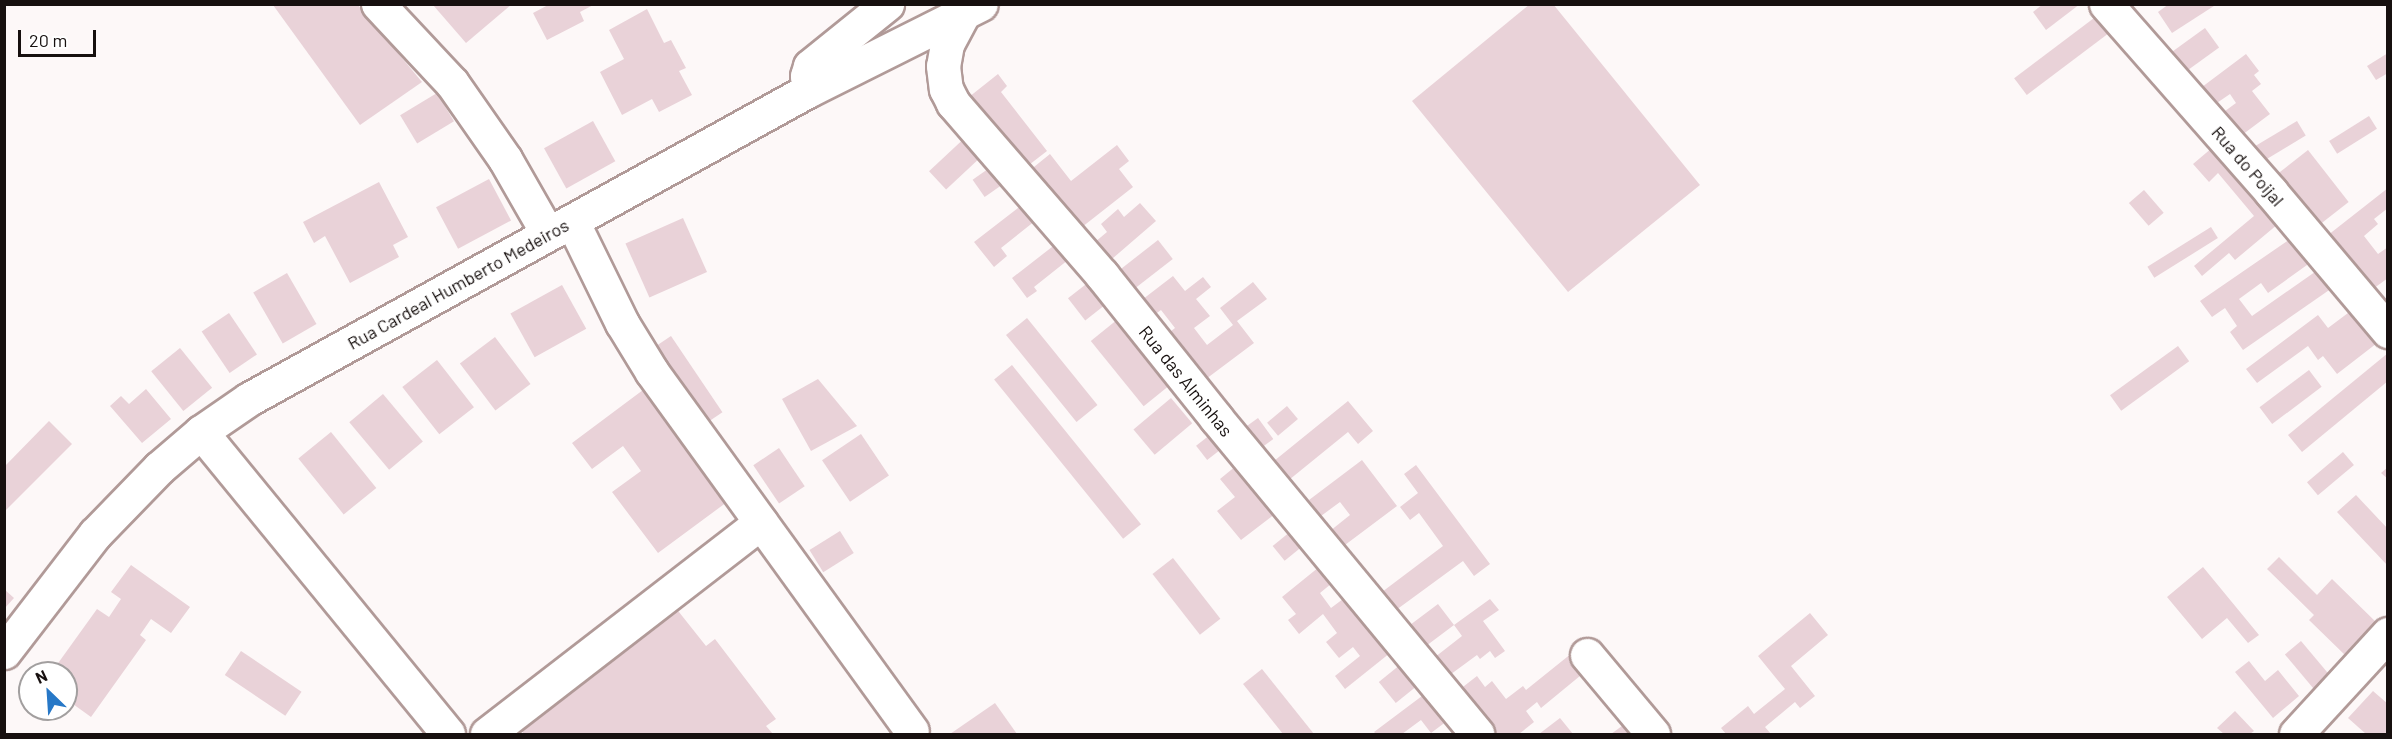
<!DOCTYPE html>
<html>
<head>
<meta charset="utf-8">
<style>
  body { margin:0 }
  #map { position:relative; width:2392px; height:739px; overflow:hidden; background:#fdf8f8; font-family:Barlow,sans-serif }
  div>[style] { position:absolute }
  .building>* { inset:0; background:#e9d2d8; transform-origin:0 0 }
  .roads { filter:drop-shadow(2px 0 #b19a98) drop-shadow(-2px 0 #b19a98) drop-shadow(0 2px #b19a98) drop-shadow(0 -2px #b19a98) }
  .minor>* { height:33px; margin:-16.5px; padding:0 16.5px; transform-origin:16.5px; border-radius:16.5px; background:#fff }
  span { translate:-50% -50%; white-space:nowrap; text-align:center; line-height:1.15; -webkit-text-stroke:6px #fff; paint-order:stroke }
  .street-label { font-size:18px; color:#17100f }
  .frame { position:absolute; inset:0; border:6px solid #17100f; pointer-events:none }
  .north { position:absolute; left:18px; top:661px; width:60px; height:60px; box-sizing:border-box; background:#fff; border:2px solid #a29f9f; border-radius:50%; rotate:335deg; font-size:16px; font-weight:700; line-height:24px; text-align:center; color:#17100f }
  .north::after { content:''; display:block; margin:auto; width:21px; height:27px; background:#2778c7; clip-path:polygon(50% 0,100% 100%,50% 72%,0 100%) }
  .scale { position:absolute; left:18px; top:30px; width:78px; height:27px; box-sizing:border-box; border:3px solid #17100f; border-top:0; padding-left:8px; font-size:18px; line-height:21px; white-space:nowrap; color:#17100f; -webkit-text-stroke:4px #fff; paint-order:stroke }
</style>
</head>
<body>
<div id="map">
  <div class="building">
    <i style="clip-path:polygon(550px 4px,595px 4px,580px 12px,584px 21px,547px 40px,533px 13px)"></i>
    <i style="clip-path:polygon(1530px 4px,1553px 4px,1700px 185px,1568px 292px,1412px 101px)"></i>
    <i style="clip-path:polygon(2043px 4px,2080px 4px,2046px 30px,2033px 12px)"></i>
    <i style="clip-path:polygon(2169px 4px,2217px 4px,2172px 33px,2158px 12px)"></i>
    <i style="clip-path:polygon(273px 5px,358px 5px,422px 82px,360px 125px)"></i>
    <i style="clip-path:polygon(433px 5px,511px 5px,466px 43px)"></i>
    <i style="clip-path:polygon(647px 9px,664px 43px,671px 40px,686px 68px,679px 71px,692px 95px,659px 112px,652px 99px,622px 115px,600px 72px,624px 59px,609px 30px)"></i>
    <i style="left:2102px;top:12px;width:21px;height:110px;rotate:53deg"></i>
    <i style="left:2205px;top:28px;width:24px;height:44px;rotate:54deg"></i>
    <i style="clip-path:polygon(2388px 53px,2388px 73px,2376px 80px,2367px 66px)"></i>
    <i style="clip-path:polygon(2246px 54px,2259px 71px,2254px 75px,2261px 84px,2252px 91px,2270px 114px,2238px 138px,2221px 114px,2236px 103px,2230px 94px,2211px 107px,2198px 90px)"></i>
    <i style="clip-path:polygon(998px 74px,1007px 86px,1001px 92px,1047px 151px,1025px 168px,969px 97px)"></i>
    <i style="left:437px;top:93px;width:33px;height:43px;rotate:59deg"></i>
    <i style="left:2369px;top:116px;width:15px;height:47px;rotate:58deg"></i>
    <i style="left:593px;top:121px;width:46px;height:56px;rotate:61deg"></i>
    <i style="left:2297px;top:121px;width:17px;height:56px;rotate:59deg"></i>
    <i style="left:970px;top:133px;width:25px;height:56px;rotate:47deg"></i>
    <i style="clip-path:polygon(2219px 142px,2284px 219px,2235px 260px,2229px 253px,2202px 276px,2194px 266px,2254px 216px,2218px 173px,2209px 182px,2193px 164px)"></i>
    <i style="clip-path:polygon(1117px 145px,1129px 161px,1119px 169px,1133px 187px,1077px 231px,1029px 171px,1050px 154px,1071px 181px)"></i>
    <i style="left:2308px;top:150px;width:66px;height:45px;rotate:52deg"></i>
    <i style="left:998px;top:162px;width:21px;height:31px;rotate:55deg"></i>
    <i style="left:489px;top:179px;width:47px;height:60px;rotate:62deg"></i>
    <i style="clip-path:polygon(379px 182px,408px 237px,393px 245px,399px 257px,350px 283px,325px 236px,314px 243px,303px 222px)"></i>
    <i style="clip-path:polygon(2388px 188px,2388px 208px,2374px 219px,2378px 224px,2364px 236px,2378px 254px,2388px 247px,2388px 278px,2366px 294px,2323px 239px)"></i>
    <i style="left:2144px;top:190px;width:30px;height:20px;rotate:49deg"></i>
    <i style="clip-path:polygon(1027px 201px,1040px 217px,1001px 248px,1007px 256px,994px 267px,974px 242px)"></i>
    <i style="clip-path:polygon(1140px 203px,1156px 221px,1105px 265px,1089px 247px,1107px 232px,1101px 224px,1118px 209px,1124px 217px)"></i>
    <i style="left:683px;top:218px;width:59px;height:63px;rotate:66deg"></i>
    <i style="left:2211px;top:227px;width:13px;height:75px;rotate:58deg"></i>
    <i style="clip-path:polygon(2296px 235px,2314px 260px,2268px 293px,2261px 283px,2239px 299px,2252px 316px,2322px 267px,2335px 286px,2243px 350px,2230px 332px,2237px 326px,2225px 308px,2212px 317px,2200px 301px)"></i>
    <i style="clip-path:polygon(1061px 240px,1073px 256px,1034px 287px,1037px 291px,1027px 298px,1012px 278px)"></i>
    <i style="left:1158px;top:240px;width:24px;height:58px;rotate:52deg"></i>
    <i style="left:287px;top:273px;width:59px;height:39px;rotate:60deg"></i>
    <i style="clip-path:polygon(1173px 276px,1185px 291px,1203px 277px,1211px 287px,1196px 299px,1210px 316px,1194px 328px,1207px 345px,1233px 325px,1220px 308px,1253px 282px,1267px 299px,1237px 321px,1254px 343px,1198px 385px,1162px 338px,1175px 328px,1161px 310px,1146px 321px,1134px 306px)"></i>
    <i style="left:1094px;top:278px;width:28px;height:33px;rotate:52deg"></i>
    <i style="left:562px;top:285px;width:50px;height:59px;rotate:61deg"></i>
    <i style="clip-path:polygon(2356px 307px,2381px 340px,2337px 374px,2323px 356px,2318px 360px,2308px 346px,2257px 383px,2246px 369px,2318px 315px,2328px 328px)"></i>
    <i style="left:229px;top:313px;width:50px;height:33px;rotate:56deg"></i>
    <i style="left:1027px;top:318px;width:112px;height:27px;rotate:51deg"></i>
    <i style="left:1118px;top:319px;width:84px;height:35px;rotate:51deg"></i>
    <i style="left:671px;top:336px;width:92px;height:26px;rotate:56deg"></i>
    <i style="left:495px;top:337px;width:59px;height:44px;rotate:53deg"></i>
    <i style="left:2178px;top:346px;width:19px;height:84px;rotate:54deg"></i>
    <i style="left:180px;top:348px;width:51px;height:37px;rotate:51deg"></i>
    <i style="clip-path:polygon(2388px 353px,2388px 381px,2302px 452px,2288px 435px)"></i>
    <i style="left:437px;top:360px;width:60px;height:44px;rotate:52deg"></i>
    <i style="left:1012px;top:365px;width:205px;height:23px;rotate:51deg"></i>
    <i style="left:2309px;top:370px;width:21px;height:62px;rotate:53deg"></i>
    <i style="clip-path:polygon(818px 379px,857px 426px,811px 451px,782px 399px)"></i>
    <i style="clip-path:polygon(146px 389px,171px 419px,142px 443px,110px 406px,121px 396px,129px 404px)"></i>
    <i style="clip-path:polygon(643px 390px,727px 502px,658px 553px,612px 492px,641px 471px,623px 446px,592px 469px,572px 443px)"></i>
    <i style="left:383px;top:394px;width:62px;height:44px;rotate:50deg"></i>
    <i style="left:1171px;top:398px;width:33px;height:49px;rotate:50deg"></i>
    <i style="clip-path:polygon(1348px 401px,1373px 431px,1358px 444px,1348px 432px,1284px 484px,1269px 465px)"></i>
    <i style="left:1287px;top:406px;width:17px;height:26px;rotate:50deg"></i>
    <i style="left:1258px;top:418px;width:26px;height:24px;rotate:54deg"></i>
    <i style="clip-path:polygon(49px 421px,72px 444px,4px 512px,4px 467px)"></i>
    <i style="left:1215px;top:431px;width:18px;height:24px;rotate:52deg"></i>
    <i style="left:331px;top:432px;width:72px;height:42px;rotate:51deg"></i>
    <i style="left:861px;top:434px;width:50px;height:47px;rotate:56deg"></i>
    <i style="left:779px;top:448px;width:46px;height:31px;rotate:56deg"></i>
    <i style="left:2343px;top:452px;width:17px;height:47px;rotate:50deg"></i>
    <i style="clip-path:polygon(1362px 460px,1397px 506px,1337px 551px,1325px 535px,1350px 515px,1340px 502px,1321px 516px,1309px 500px)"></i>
    <i style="clip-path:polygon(1242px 461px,1280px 510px,1241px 540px,1217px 511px,1235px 497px,1220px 479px)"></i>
    <i style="clip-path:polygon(1416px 465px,1490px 564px,1474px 576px,1463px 561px,1392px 613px,1378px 595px,1443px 546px,1419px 513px,1410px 520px,1400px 507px,1418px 493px,1404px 474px)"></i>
    <i style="clip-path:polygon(2388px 467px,2388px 479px,2381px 473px)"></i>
    <i style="clip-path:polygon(2356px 495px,2388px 529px,2388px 566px,2337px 512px)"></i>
    <i style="left:1296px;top:527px;width:19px;height:30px;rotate:51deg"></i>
    <i style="left:840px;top:531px;width:26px;height:36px;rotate:58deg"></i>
    <i style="clip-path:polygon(2279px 557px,2317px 595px,2332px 579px,2379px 625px,2347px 657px,2309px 620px,2314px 615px,2267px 569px)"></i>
    <i style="left:1173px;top:558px;width:77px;height:26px;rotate:52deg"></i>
    <i style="clip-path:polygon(1324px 563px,1337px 579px,1320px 593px,1331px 608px,1351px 593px,1395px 649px,1345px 689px,1335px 676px,1360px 656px,1353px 647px,1339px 658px,1326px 642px,1337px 633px,1323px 614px,1299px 634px,1288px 620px,1296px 614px,1282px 597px)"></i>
    <i style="clip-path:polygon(131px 565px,190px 607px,171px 633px,151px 619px,140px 635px,146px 640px,91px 717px,66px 699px,66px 673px,51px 673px,97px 609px,109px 617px,121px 599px,111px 592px)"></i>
    <i style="clip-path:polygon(2203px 567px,2259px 635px,2248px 643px,2227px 618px,2202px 639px,2167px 597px)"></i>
    <i style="clip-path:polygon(4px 589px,14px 598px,4px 609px)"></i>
    <i style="clip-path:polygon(1490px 599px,1499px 610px,1483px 621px,1505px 651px,1495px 658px,1490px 651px,1480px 659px,1477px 655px,1443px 680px,1430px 661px,1462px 636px,1454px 625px,1422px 649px,1406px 628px,1438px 604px,1454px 625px)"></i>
    <i style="clip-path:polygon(675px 607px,706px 646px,715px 639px,776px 719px,766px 726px,773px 734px,524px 734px,518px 726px)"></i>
    <i style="clip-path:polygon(1810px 613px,1828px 635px,1791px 666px,1815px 696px,1800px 708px,1795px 702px,1765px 727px,1771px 734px,1726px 734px,1721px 728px,1748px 706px,1754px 714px,1785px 689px,1758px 656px)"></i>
    <i style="left:2301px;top:641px;width:48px;height:21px;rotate:50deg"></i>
    <i style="left:241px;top:651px;width:73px;height:29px;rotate:34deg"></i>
    <i style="clip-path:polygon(1572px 653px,1586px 671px,1541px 708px,1537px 702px,1526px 711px,1534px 722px,1519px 734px,1496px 734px,1459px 690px,1477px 676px,1485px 687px,1492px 681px,1506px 699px,1523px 686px,1526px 690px)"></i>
    <i style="left:1406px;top:660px;width:27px;height:35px;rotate:51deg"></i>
    <i style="clip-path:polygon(2249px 661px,2265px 681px,2278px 670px,2299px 696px,2273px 718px,2235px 672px)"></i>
    <i style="clip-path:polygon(1262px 669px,1314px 734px,1283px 734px,1243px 684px)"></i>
    <i style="clip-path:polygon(1430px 690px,1451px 718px,1431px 733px,1421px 720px,1402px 734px,1376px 734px,1374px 732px)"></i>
    <i style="clip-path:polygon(2373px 691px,2388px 704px,2388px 734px,2366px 734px,2348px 718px)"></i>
    <i style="clip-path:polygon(995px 703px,1017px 734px,950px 734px)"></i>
    <i style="clip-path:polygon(2235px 711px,2254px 731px,2250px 734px,2224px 734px,2217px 728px)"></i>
    <i style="clip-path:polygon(1560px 718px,1573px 734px,1539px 734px)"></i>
    <i style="clip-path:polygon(1622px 726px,1629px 734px,1611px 734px)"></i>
  </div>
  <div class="roads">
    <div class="minor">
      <i style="left:378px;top:4px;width:108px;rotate:46.9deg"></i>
      <i style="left:452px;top:83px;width:93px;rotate:55.1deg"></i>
      <i style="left:505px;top:159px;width:86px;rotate:60.2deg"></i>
      <i style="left:2106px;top:4px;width:250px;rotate:48.7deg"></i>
      <i style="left:2271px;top:192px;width:182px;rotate:49.9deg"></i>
      <i style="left:963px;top:14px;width:34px;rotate:118deg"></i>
      <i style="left:947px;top:44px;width:22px;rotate:100deg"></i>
      <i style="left:943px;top:66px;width:23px;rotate:83deg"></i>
      <i style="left:946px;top:89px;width:16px;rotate:63deg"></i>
      <i style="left:953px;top:103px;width:228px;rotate:49.1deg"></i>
      <i style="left:1102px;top:275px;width:183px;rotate:51.4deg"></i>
      <i style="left:1216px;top:418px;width:410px;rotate:50.4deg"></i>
      <i style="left:809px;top:90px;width:14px;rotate:-98deg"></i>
      <i style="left:807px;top:76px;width:10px;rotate:-73deg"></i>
      <i style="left:810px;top:66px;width:99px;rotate:-38.8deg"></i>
      <i style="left:572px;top:221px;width:114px;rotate:63.9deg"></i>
      <i style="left:622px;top:323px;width:57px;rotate:58.5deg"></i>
      <i style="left:652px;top:372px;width:443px;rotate:54.1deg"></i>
      <i style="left:201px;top:432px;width:390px;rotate:50.7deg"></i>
      <i style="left:4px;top:652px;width:149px;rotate:-52.4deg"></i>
      <i style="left:95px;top:534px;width:92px;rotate:-45.9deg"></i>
      <i style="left:159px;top:468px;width:55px;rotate:-40.6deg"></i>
      <i style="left:201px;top:432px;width:58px;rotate:-34.5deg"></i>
      <i style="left:249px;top:399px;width:640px;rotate:-28.89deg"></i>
      <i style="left:809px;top:90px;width:192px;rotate:-26.6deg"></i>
      <i style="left:1587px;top:655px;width:103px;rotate:50.1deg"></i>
      <i style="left:487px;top:734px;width:346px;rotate:-37.7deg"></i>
      <i style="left:2296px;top:734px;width:136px;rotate:-47.4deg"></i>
    </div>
  </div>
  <div class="street-label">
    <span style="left:2248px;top:166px;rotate:49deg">Rua do Poijal</span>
    <span style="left:458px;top:284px;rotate:-29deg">Rua Cardeal Humberto Medeiros</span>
    <span style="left:1186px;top:381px;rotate:51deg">Rua das Alminhas</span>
  </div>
  <div class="frame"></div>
  <div class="north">N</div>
  <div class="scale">20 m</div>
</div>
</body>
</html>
